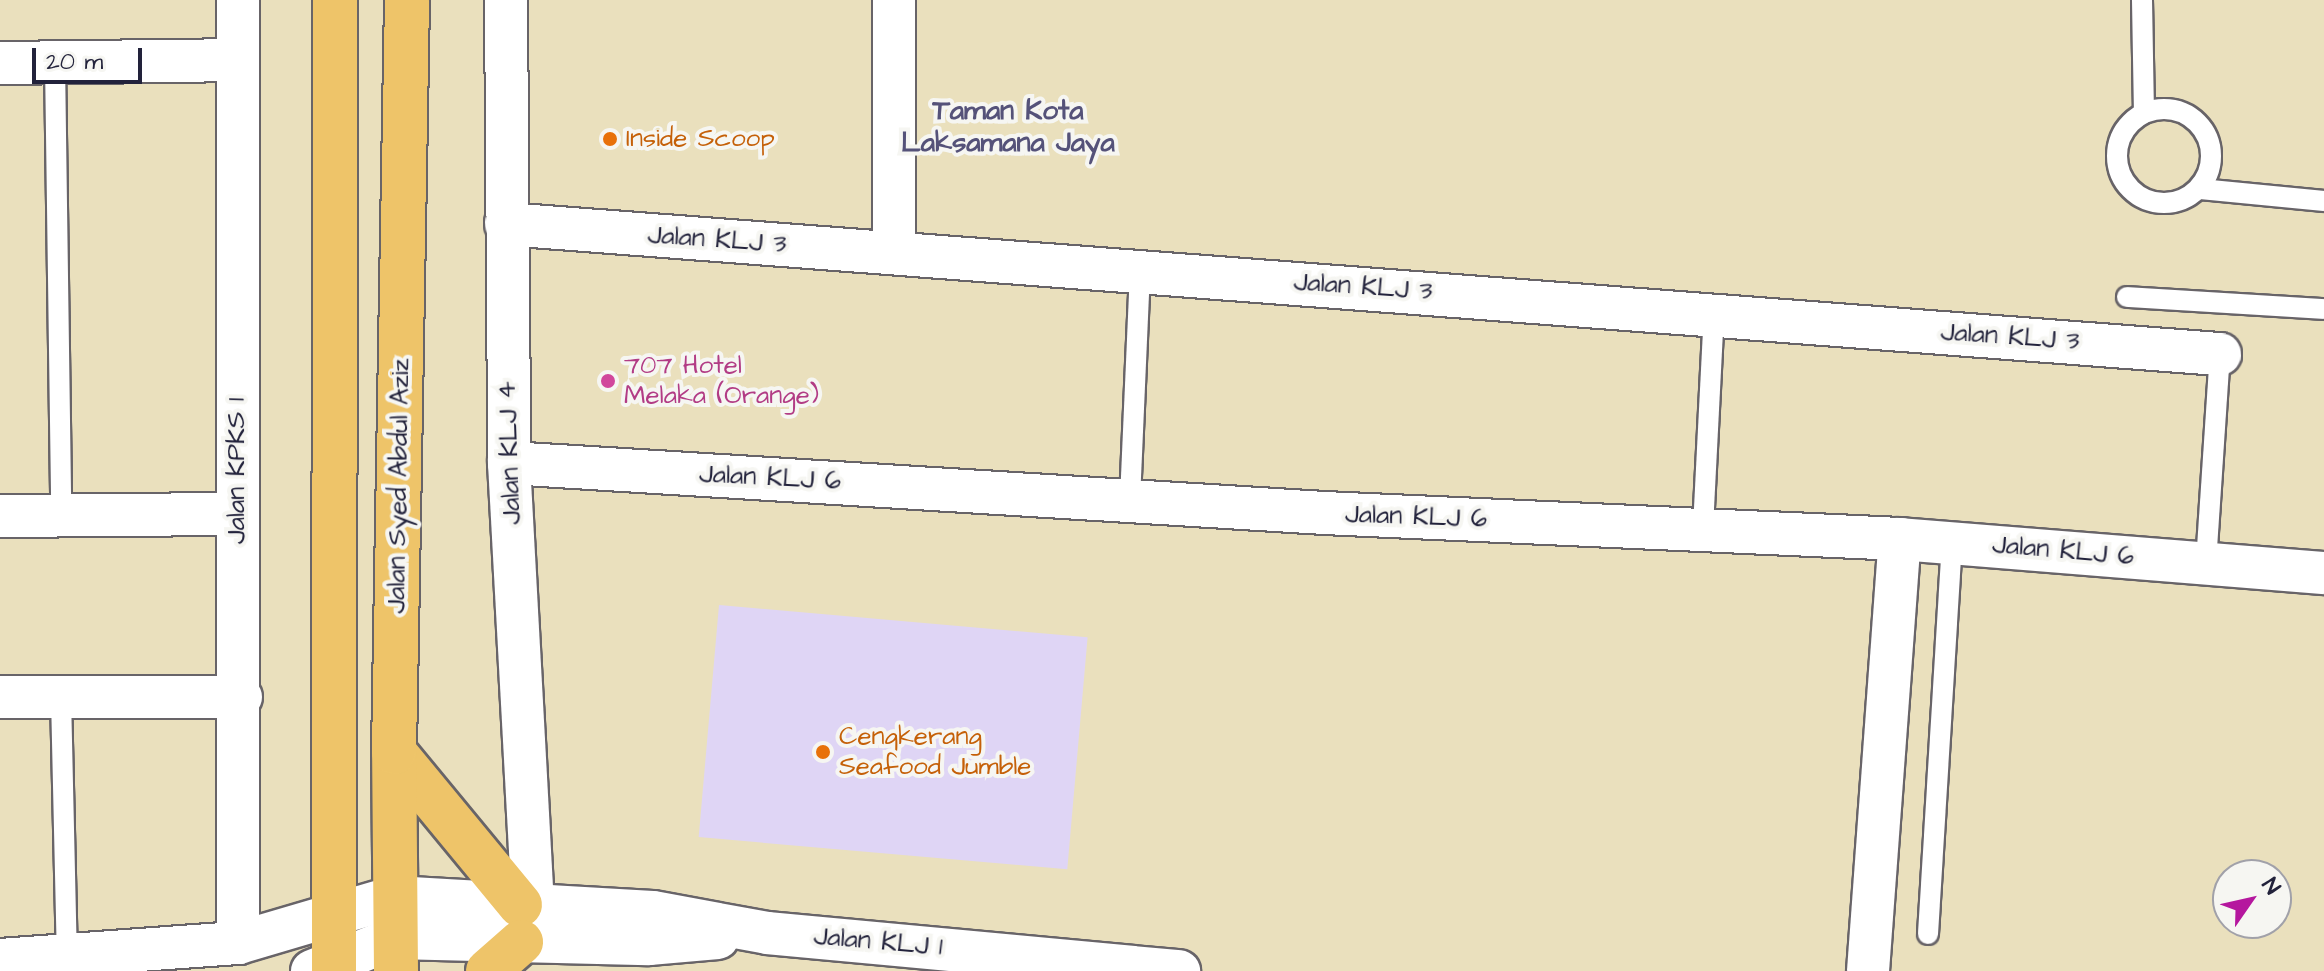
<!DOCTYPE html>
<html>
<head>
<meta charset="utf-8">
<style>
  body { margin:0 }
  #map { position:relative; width:2324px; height:971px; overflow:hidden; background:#eae0bd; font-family:"Architects Daughter",sans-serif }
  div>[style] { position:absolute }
  .built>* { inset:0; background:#dfd5f5; transform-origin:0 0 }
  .roads { filter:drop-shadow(2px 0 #686468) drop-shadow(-2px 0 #686468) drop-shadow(0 2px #686468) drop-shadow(0 -2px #686468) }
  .lane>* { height:20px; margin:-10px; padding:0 10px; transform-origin:10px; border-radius:10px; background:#fff }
  .lane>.ring { margin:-10px; padding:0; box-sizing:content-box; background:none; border:20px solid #fff; border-radius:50% }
  .street>* { height:42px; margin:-21px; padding:0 21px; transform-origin:21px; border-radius:21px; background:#fff }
  .primary>* { height:44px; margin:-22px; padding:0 22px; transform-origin:22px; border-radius:22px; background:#eec469 }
  .dots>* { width:22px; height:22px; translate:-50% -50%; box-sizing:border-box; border:4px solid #f6f6f2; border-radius:50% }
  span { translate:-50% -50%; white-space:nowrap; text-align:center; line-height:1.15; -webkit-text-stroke:8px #f6f6f2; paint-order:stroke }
  .food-label { font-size:26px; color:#c56008 }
  .left { translate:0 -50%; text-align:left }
  .street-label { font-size:26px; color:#22223b }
  .hotel-label { font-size:26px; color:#b23c85 }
  .neighbourhood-label { font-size:28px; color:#555279; font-weight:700 }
  .north { position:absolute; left:2212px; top:859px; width:80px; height:80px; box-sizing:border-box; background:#f6f6f2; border:2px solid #a1a1a9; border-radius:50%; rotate:56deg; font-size:22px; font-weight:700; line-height:32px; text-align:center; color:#22223b }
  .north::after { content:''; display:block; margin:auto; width:28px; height:36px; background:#b5179e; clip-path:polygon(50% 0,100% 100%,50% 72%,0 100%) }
  .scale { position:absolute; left:32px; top:48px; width:110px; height:36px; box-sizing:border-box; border:4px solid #22223b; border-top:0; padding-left:10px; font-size:24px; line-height:28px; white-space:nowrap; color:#22223b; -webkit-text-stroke:6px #f6f6f2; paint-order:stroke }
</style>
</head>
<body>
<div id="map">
  <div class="built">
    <i style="left:719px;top:605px;width:370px;height:233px;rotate:5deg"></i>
  </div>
  <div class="roads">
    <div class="lane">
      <i style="left:2142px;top:0;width:113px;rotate:89deg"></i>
      <i style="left:55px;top:62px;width:453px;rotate:89.2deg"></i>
      <i class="ring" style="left:2117px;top:109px;width:74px;height:74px"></i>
      <i style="left:2200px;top:189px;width:125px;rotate:5.5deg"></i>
      <i style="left:2127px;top:297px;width:197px;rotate:3.5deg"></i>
      <i style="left:1130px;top:500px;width:229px;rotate:-87.5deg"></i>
      <i style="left:1703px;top:528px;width:214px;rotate:-87.1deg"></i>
      <i style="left:2206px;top:563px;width:209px;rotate:-86.2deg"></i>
      <i style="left:61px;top:697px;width:257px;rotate:88.7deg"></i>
      <i style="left:1928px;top:934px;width:393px;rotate:-86.5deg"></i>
    </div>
    <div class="street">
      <i style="left:506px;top:0;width:463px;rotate:89.6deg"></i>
      <i style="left:509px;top:463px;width:444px;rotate:86.9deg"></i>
      <i style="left:894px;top:0;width:253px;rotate:90deg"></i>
      <i style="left:0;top:63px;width:237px;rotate:-0.7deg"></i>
      <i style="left:506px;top:224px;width:1719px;rotate:4.34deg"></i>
      <i style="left:509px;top:463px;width:817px;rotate:3.51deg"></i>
      <i style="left:1324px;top:513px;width:577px;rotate:2.58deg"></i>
      <i style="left:1900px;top:539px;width:425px;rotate:4.6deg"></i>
      <i style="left:0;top:516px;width:237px;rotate:-0.5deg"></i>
      <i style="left:0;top:697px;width:241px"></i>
      <i style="left:238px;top:943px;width:943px;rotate:-90deg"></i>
      <i style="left:0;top:960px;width:239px;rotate:-4.1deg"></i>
      <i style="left:238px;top:943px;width:163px;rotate:-16.4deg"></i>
      <i style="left:394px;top:897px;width:259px;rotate:3.3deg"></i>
      <i style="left:653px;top:912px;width:116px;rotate:10.4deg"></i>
      <i style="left:767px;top:933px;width:414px;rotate:5.3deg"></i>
      <i style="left:312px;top:971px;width:89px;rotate:-21.7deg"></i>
      <i style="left:395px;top:938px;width:254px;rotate:1.4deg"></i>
      <i style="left:649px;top:944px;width:69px;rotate:-5deg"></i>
      <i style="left:1868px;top:971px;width:433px;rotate:-85.8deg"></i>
    </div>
    <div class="primary">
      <i style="left:394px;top:752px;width:198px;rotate:50.5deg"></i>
      <i style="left:334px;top:971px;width:971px;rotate:-89.94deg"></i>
      <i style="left:396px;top:971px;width:219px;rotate:-90.5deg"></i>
      <i style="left:394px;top:752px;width:752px;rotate:-89.01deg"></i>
      <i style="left:488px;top:971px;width:44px;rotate:-41.3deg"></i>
    </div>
  </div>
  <div class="dots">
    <i style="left:610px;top:139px;background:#e8710a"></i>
    <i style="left:608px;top:381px;background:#d1479c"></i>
    <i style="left:823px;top:752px;background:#e8710a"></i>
  </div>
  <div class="food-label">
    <span class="left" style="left:626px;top:139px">Inside Scoop</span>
    <span class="left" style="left:839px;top:752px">Cengkerang<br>Seafood Jumble</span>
  </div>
  <div class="street-label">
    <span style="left:717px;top:240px;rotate:4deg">Jalan KLJ 3</span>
    <span style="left:1363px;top:287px;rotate:4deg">Jalan KLJ 3</span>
    <span style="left:2010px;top:337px;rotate:4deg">Jalan KLJ 3</span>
    <span style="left:510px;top:453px;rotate:-92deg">Jalan KLJ 4</span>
    <span style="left:237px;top:471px;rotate:-90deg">Jalan KPKS 1</span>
    <span style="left:770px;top:478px;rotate:3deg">Jalan KLJ 6</span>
    <span style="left:399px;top:486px;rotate:-89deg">Jalan Syed Abdul Aziz</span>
    <span style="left:1416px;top:517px;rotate:2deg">Jalan KLJ 6</span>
    <span style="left:2063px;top:551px;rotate:5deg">Jalan KLJ 6</span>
    <span style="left:878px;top:942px;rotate:5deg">Jalan KLJ 1</span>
  </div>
  <div class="hotel-label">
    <span class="left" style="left:624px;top:381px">707 Hotel<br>Melaka (Orange)</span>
  </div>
  <div class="neighbourhood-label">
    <span style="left:1008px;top:127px">Taman Kota<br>Laksamana Jaya</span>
  </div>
  <div class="north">N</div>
  <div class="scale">20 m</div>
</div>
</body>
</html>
